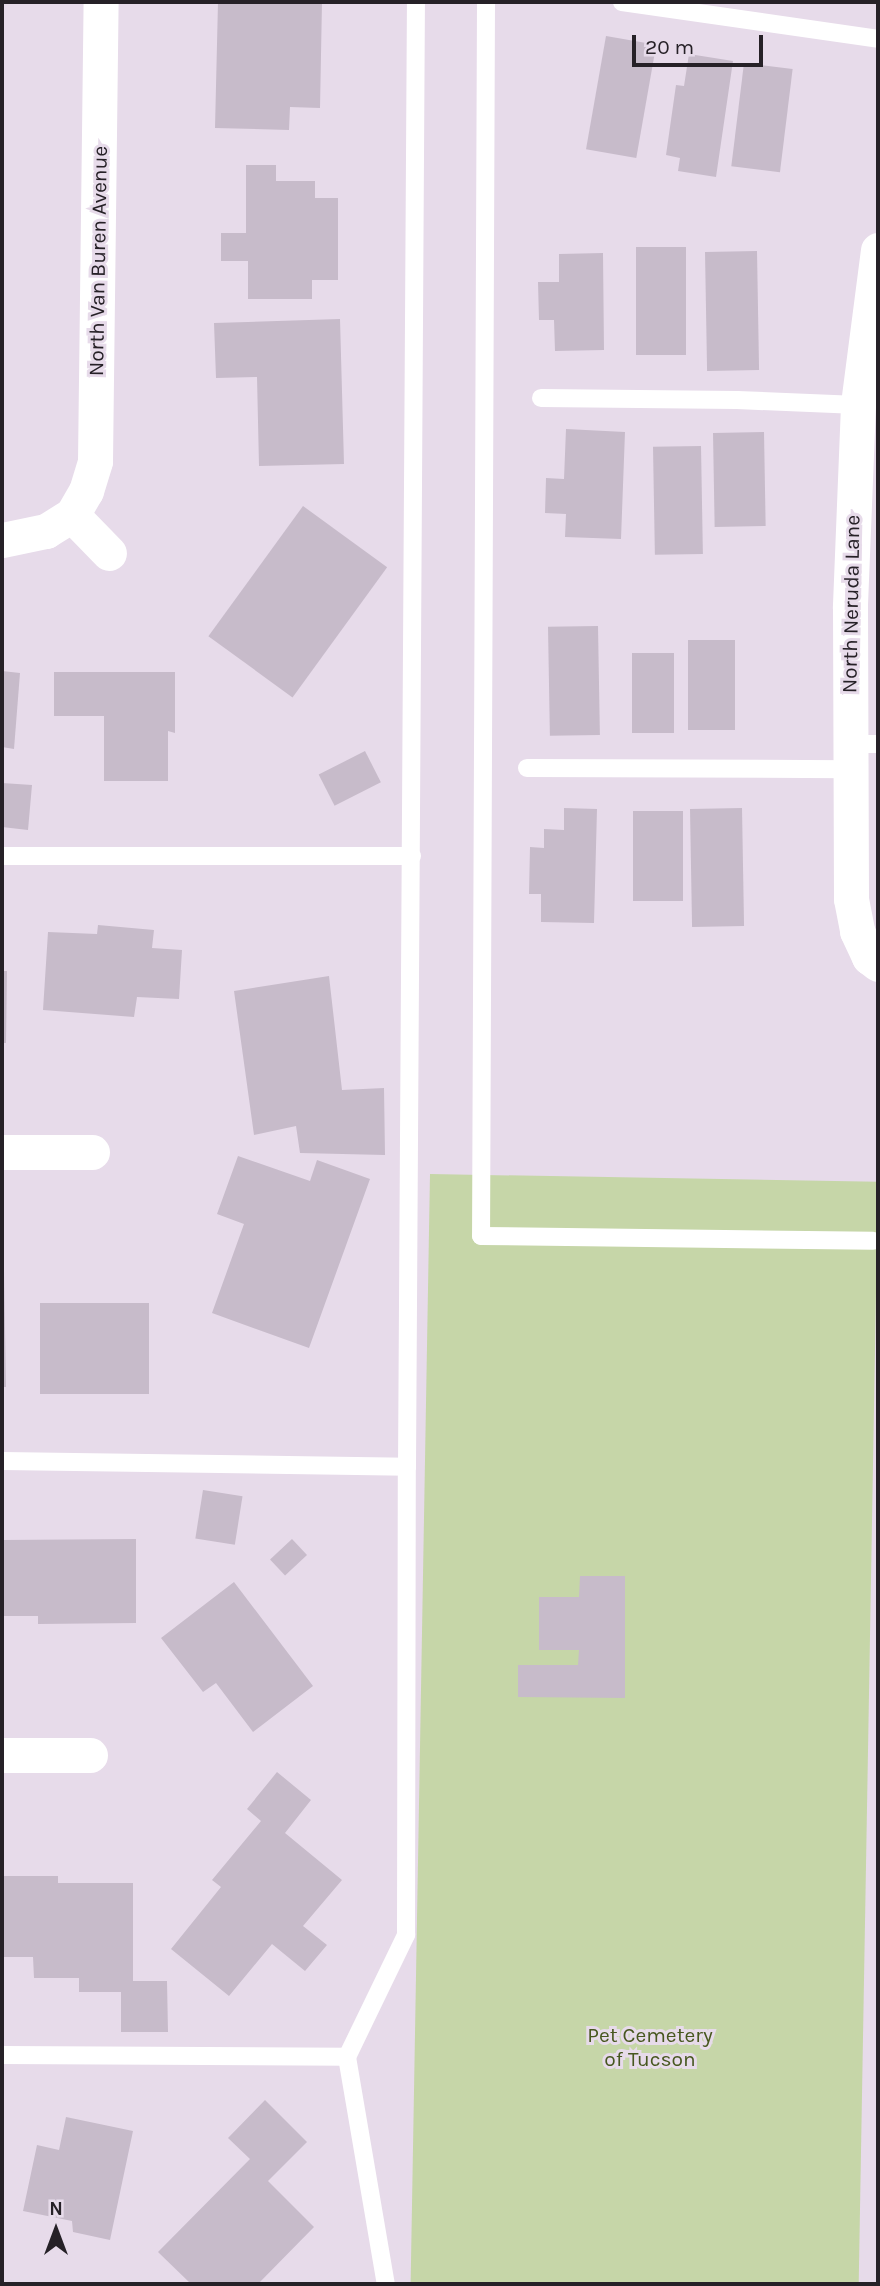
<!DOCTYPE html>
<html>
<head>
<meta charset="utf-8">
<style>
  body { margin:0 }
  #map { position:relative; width:880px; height:2286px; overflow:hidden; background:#e7dbea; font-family:Karla,sans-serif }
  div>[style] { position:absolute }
  .green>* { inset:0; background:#c6d6a8; transform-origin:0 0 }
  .building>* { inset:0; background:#c7bbca; transform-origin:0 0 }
  .lane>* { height:18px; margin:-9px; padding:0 9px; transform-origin:9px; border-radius:9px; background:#fff }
  .street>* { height:35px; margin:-17.5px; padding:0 17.5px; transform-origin:17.5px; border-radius:17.5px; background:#fff }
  span { translate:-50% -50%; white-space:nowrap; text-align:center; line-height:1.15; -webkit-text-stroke:6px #e7dbea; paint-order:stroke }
  .street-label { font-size:21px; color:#262127 }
  .park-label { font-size:21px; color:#47571f }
  .frame { position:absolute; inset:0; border:4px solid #262127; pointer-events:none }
  .north { position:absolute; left:21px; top:2195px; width:70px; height:70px; -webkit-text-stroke:5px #e7dbea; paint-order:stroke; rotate:0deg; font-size:19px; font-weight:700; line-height:28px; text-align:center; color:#262127 }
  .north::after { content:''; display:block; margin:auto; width:24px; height:32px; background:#262127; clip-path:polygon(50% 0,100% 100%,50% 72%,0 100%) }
  .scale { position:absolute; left:632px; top:35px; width:131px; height:32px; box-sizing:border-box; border:4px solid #262127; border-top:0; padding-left:9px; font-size:21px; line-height:24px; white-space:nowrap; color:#262127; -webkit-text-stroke:5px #e7dbea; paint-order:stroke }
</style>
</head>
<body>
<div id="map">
  <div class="green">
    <i style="left:430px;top:1174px;width:448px;height:1110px;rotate:1deg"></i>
  </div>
  <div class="building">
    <i style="clip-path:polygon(218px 2px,322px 2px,320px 108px,290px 107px,289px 130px,215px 128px)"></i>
    <i style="left:606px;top:36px;width:51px;height:115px;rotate:10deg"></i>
    <i style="clip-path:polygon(689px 54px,733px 61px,716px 177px,678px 171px,680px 158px,666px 155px,676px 85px,684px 86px)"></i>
    <i style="left:744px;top:63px;width:49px;height:104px;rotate:7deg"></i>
    <i style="clip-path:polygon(246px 165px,276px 165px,276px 181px,315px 181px,315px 198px,338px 198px,338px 280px,312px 280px,312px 299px,248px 299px,248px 261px,221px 261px,221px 233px,246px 233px)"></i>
    <i style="left:636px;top:247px;width:50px;height:108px"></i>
    <i style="left:757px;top:251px;width:119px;height:52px;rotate:89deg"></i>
    <i style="clip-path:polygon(603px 253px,604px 350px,555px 351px,554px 320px,539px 320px,538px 282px,559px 282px,559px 254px)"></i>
    <i style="clip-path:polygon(340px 319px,344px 464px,259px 466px,257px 377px,216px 378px,214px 323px)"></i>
    <i style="clip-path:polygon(566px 429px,625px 432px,621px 539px,565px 537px,566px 514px,545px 513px,546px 478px,564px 479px)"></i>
    <i style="left:764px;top:432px;width:94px;height:51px;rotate:89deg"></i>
    <i style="left:701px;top:446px;width:108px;height:48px;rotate:89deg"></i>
    <i style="left:303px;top:506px;width:104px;height:161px;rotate:36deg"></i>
    <i style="left:598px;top:626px;width:109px;height:50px;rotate:89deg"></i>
    <i style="left:688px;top:640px;width:47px;height:90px"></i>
    <i style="left:632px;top:653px;width:42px;height:80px"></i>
    <i style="clip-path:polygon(2px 671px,20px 673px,14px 749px,2px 747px)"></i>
    <i style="clip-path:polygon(54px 672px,175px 672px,175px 733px,168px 731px,168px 781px,104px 781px,104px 716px,54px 716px)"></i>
    <i style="left:365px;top:751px;width:35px;height:52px;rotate:63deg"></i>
    <i style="clip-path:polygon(2px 783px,32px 785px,28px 830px,2px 827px)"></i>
    <i style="clip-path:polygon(564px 808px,597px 809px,594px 923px,541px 922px,541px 894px,529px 894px,530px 847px,544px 848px,544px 829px,564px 830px)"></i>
    <i style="left:742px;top:808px;width:118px;height:52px;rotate:89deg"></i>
    <i style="left:633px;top:811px;width:50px;height:90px"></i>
    <i style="clip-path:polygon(98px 925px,154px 930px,152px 948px,182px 950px,179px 999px,137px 997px,134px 1017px,43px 1010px,48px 932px,97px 934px)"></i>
    <i style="clip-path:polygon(2px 971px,7px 971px,6px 1043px,2px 1043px)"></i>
    <i style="clip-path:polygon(329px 976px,342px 1090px,384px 1088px,385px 1155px,300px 1153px,296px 1126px,254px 1135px,234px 991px)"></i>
    <i style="clip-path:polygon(238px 1156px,310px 1181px,317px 1160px,370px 1179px,309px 1348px,212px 1313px,244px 1224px,217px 1214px)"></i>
    <i style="clip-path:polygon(2px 1271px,4px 1271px,6px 1387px,2px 1387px)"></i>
    <i style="left:40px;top:1303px;width:109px;height:91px"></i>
    <i style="left:203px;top:1490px;width:40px;height:49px;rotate:9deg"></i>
    <i style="clip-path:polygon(136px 1539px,136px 1623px,38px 1624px,38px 1616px,2px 1616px,2px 1540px)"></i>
    <i style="left:292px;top:1539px;width:22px;height:30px;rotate:47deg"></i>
    <i style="clip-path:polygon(580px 1576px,625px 1576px,625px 1698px,518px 1697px,518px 1665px,578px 1665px,579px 1650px,539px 1650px,539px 1597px,579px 1597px)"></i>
    <i style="clip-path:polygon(234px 1582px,313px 1686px,253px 1732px,216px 1683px,203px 1692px,161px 1638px)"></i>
    <i style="clip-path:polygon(277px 1772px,311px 1800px,285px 1833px,342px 1880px,303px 1926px,327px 1945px,305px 1971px,272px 1944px,229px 1996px,171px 1949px,221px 1887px,212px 1880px,261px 1821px,247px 1809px)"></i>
    <i style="clip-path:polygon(2px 1876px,58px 1876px,58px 1883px,133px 1883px,133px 1981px,167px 1981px,168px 2032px,121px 2032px,121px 1992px,79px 1992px,79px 1978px,34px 1978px,33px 1957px,2px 1957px)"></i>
    <i style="clip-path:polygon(265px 2100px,307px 2142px,268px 2181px,314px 2227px,258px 2284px,191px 2284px,158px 2252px,250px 2159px,228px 2138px)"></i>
    <i style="clip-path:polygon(66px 2117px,133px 2131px,110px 2240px,73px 2232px,72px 2221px,23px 2211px,37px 2145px,59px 2150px)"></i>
  </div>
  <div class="lane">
    <i style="left:486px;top:2px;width:1234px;rotate:90.23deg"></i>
    <i style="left:481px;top:1236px;width:392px;rotate:0.7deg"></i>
    <i style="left:622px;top:2px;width:259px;rotate:8.2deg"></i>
    <i style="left:541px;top:398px;width:196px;rotate:0.6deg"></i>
    <i style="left:737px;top:400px;width:121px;rotate:2.4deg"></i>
    <i style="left:850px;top:744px;width:28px"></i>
    <i style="left:527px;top:768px;width:323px;rotate:0.2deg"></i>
    <i style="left:2px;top:856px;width:410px"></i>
    <i style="left:2px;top:1461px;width:405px;rotate:0.8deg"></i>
    <i style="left:407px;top:1467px;width:1465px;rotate:-89.65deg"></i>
    <i style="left:2px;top:2055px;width:345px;rotate:0.3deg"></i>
    <i style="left:347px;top:2057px;width:136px;rotate:-64.2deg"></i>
    <i style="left:406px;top:1935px;width:468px;rotate:-89.9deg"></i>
    <i style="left:347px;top:2057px;width:230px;rotate:80.3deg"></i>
  </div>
  <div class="street">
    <i style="left:878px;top:250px;width:156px;rotate:97.4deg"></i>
    <i style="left:858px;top:405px;width:203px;rotate:92.3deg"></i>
    <i style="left:850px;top:608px;width:291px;rotate:89.8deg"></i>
    <i style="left:851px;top:899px;width:33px;rotate:79deg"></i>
    <i style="left:857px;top:931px;width:29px;rotate:65deg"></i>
    <i style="left:869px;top:957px;width:11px;rotate:38deg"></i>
    <i style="left:72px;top:515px;width:53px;rotate:45.8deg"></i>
    <i style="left:2px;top:540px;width:45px;rotate:-11.6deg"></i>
    <i style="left:46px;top:531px;width:31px;rotate:-32deg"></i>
    <i style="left:72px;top:515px;width:28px;rotate:-60deg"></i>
    <i style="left:86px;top:491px;width:31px;rotate:-73deg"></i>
    <i style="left:95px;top:461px;width:459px;rotate:-89.3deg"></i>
    <i style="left:2px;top:1152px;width:90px"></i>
    <i style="left:2px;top:1755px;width:88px"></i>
  </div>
  <div class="street-label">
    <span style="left:98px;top:261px;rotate:-89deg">North Van Buren Avenue</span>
    <span style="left:851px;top:604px;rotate:-89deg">North Neruda Lane</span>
  </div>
  <div class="park-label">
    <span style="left:650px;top:2047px">Pet Cemetery<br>of Tucson</span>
  </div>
  <div class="frame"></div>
  <div class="north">N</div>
  <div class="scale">20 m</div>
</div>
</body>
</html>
